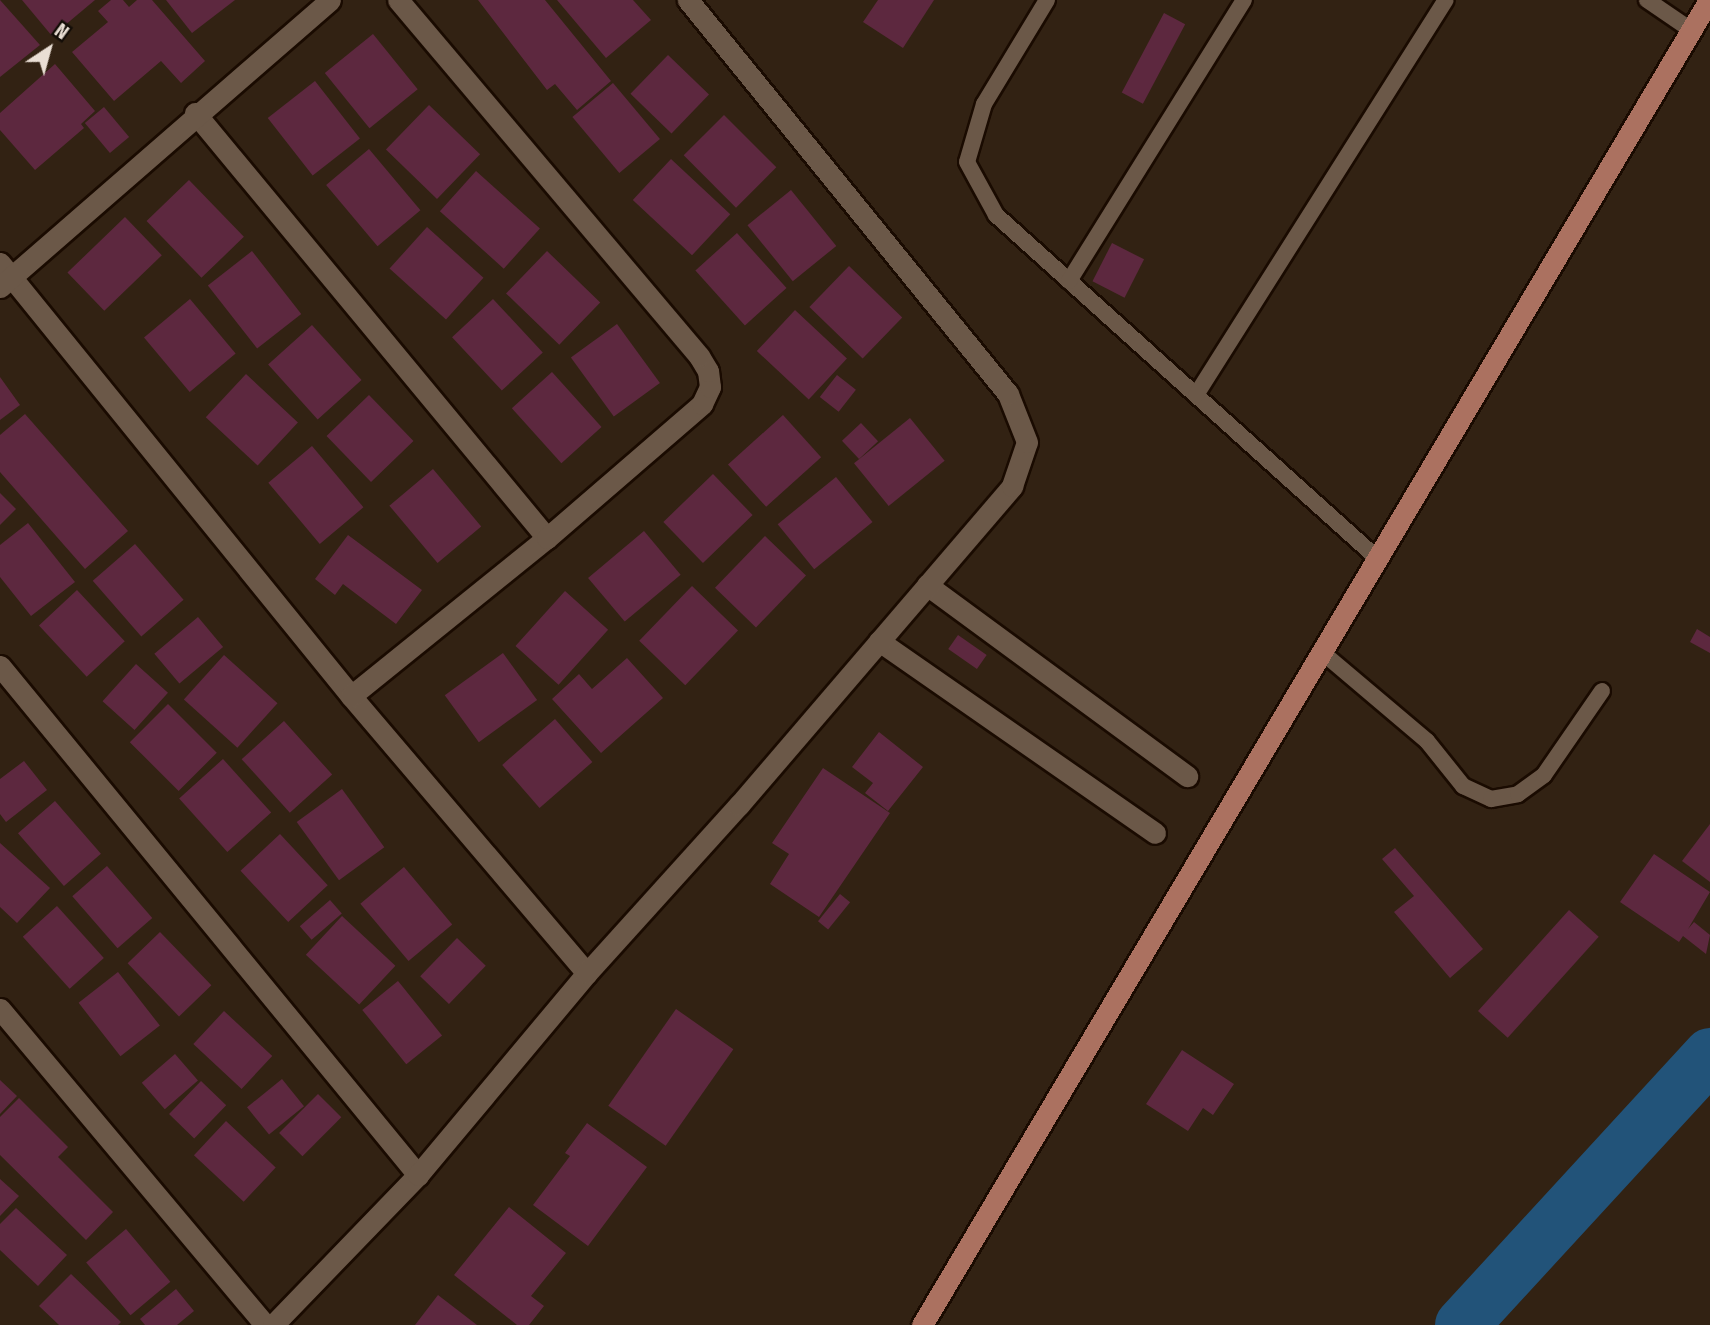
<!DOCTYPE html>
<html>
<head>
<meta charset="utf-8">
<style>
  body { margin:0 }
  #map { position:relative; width:1710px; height:1325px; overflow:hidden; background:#322213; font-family:"Fira Sans Condensed",sans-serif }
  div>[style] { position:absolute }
  .river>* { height:54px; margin:-27px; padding:0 27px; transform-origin:27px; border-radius:27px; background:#225379 }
  .building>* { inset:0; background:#5d283f; transform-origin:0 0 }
  .roads { filter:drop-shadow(2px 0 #1a0b01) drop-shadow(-2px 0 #1a0b01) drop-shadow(0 2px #1a0b01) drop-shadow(0 -2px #1a0b01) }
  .lane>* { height:16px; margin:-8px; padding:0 8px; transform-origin:8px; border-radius:8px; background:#6b5848 }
  .street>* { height:21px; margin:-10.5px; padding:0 10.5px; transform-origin:10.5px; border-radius:10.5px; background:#6b5848 }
  .primary>* { height:21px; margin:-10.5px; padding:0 10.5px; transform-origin:10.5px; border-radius:10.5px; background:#ab7160 }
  span { translate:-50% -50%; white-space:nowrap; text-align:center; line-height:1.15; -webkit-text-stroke:5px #140d07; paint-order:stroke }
  .north { position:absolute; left:14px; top:14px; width:70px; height:70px; -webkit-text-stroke:5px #140d07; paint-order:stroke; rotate:36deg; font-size:19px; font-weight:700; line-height:28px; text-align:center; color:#e9ded4 }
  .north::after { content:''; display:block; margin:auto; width:24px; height:32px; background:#e9ded4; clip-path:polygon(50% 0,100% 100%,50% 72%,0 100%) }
</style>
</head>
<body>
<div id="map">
  <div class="river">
    <i style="left:1462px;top:1325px;width:367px;rotate:-47.4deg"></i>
  </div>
  <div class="building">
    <i style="clip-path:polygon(0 0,40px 45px,0 77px)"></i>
    <i style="clip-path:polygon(22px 0,95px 0,52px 36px)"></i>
    <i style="clip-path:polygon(111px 0,123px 0,129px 7px,137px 0,152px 0,205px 61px,181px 83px,161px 61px,114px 101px,72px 52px,108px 22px,98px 11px)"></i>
    <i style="clip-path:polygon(166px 0,235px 0,192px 33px)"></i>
    <i style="clip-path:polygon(478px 0,545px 0,611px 81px,577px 110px,555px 84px,547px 90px)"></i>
    <i style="clip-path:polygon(557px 0,633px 0,651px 20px,606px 58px)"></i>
    <i style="clip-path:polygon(878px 0,934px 0,903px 48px,863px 22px)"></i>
    <i style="left:1164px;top:13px;width:24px;height:90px;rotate:28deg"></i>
    <i style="left:373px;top:34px;width:71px;height:62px;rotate:51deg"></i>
    <i style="left:668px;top:55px;width:57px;height:54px;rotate:44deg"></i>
    <i style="clip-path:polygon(55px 64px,95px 111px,81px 124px,84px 128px,35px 170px,0 130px,0 113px)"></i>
    <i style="left:315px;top:81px;width:73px;height:60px;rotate:52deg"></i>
    <i style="left:613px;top:83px;width:73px;height:53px;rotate:50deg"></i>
    <i style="left:429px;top:105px;width:71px;height:62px;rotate:44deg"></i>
    <i style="left:104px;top:107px;width:39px;height:25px;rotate:50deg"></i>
    <i style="left:724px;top:115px;width:74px;height:57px;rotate:45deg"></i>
    <i style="left:369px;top:149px;width:80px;height:56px;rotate:50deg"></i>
    <i style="left:671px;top:159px;width:81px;height:56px;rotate:43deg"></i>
    <i style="left:476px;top:171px;width:86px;height:54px;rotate:42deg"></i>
    <i style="left:189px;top:180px;width:79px;height:59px;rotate:46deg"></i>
    <i style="left:791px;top:190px;width:72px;height:56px;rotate:51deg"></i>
    <i style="left:125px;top:217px;width:53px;height:80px;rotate:46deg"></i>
    <i style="left:427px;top:227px;width:76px;height:56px;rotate:42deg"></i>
    <i style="left:737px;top:233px;width:74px;height:56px;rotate:48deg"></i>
    <i style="left:1112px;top:243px;width:36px;height:43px;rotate:27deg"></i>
    <i style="left:252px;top:251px;width:80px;height:56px;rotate:52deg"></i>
    <i style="left:547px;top:251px;width:74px;height:59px;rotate:44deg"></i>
    <i style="left:849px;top:266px;width:74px;height:57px;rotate:44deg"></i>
    <i style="left:190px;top:299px;width:71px;height:60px;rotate:50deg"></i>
    <i style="left:493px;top:299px;width:73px;height:56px;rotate:47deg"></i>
    <i style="left:795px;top:310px;width:71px;height:56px;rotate:43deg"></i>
    <i style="left:617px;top:324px;width:73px;height:57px;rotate:54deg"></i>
    <i style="left:312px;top:325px;width:74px;height:59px;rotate:48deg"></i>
    <i style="left:552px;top:372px;width:74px;height:54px;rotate:48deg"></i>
    <i style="left:246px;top:374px;width:71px;height:59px;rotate:43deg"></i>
    <i style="left:837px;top:375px;width:24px;height:28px;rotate:38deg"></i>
    <i style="clip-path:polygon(0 377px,20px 405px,0 420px)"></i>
    <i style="left:369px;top:395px;width:64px;height:59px;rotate:46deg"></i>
    <i style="clip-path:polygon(25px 414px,128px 531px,85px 569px,0 472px,0 435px)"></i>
    <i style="left:783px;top:415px;width:57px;height:74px;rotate:48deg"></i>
    <i style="left:910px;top:418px;width:55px;height:72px;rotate:51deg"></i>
    <i style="left:861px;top:423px;width:25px;height:26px;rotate:47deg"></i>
    <i style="left:312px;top:446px;width:80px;height:57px;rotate:50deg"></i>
    <i style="left:433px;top:469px;width:75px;height:57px;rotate:50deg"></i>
    <i style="left:713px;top:474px;width:57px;height:69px;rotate:46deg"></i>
    <i style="left:836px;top:477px;width:58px;height:75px;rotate:51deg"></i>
    <i style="clip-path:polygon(0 493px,16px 509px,0 525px)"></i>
    <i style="clip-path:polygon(28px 523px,75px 582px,31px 616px,0 577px,0 545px)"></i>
    <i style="left:644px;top:531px;width:57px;height:73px;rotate:50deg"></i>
    <i style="clip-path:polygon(348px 535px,422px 590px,396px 624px,343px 584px,335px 595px,315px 579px)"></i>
    <i style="left:765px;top:536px;width:57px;height:72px;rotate:44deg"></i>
    <i style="left:135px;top:544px;width:74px;height:56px;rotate:49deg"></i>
    <i style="left:692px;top:586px;width:64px;height:76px;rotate:44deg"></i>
    <i style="left:77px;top:590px;width:70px;height:52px;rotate:47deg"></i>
    <i style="left:565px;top:591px;width:58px;height:74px;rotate:42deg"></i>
    <i style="left:198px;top:617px;width:39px;height:57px;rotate:50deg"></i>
    <i style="clip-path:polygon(1697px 629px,1710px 637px,1710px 653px,1690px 642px)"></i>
    <i style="left:958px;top:635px;width:35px;height:17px;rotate:35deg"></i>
    <i style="left:503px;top:653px;width:58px;height:72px;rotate:54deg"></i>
    <i style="left:224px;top:655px;width:72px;height:60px;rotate:42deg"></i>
    <i style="clip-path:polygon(627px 658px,663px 698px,601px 753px,552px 699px,579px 674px,592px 689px)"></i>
    <i style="left:136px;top:664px;width:43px;height:50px;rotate:42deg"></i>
    <i style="left:168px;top:704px;width:69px;height:54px;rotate:45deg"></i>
    <i style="left:555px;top:719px;width:57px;height:70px;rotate:49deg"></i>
    <i style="left:284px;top:721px;width:72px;height:57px;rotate:48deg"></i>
    <i style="clip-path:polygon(879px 732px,923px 767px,888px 811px,865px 793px,873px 783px,852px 767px)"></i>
    <i style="left:223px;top:759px;width:72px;height:59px;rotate:48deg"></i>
    <i style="clip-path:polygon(24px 761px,47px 790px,6px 822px,0 814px,0 779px)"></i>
    <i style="clip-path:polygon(823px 768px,890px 813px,819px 917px,770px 884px,789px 854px,772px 843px)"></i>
    <i style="left:342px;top:789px;width:72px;height:56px;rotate:54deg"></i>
    <i style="left:55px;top:801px;width:70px;height:49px;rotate:49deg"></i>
    <i style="clip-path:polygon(1710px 824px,1710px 882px,1682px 861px)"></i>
    <i style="left:280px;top:834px;width:70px;height:54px;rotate:47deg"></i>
    <i style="clip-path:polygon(0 843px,50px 888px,17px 923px,0 907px)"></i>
    <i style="clip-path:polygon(1395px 848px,1483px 949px,1450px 978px,1394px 912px,1414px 896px,1382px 859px)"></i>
    <i style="clip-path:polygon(1654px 854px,1710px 892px,1688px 929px,1694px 922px,1710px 935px,1706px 954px,1683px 936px,1679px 942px,1620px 902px)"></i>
    <i style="left:107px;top:866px;width:69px;height:46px;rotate:49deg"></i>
    <i style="left:404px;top:867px;width:75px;height:57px;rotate:50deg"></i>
    <i style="left:840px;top:894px;width:13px;height:35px;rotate:39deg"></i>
    <i style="left:330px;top:900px;width:18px;height:40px;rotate:49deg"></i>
    <i style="left:57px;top:906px;width:70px;height:46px;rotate:48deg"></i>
    <i style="left:1569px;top:910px;width:40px;height:136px;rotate:42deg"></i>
    <i style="left:342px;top:916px;width:73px;height:53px;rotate:43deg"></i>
    <i style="left:160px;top:932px;width:74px;height:45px;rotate:46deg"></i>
    <i style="left:457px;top:938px;width:40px;height:53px;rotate:44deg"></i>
    <i style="left:118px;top:972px;width:68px;height:50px;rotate:52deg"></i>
    <i style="left:398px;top:981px;width:70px;height:46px;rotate:51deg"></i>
    <i style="left:676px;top:1009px;width:70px;height:118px;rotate:35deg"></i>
    <i style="left:224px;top:1011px;width:66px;height:45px;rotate:43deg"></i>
    <i style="clip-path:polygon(1182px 1050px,1234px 1084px,1213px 1115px,1203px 1108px,1188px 1131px,1146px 1104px)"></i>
    <i style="left:175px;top:1054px;width:35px;height:44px;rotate:49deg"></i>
    <i style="left:282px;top:1079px;width:35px;height:45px;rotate:51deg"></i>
    <i style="clip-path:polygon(0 1080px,17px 1096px,0 1114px)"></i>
    <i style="left:201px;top:1081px;width:35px;height:46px;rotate:44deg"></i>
    <i style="left:318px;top:1094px;width:33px;height:55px;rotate:45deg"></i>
    <i style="clip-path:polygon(19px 1098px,68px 1147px,58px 1157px,113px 1212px,86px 1240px,0 1155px,0 1117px)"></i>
    <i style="left:226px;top:1121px;width:68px;height:47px;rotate:43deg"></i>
    <i style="clip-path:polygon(587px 1123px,647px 1167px,588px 1246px,533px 1205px,570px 1156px,565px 1153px)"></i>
    <i style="clip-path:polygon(0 1179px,19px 1196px,0 1216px)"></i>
    <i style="clip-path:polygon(509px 1207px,566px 1253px,531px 1296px,544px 1306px,529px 1325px,517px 1325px,454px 1275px)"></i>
    <i style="clip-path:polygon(16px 1208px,67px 1255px,38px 1286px,0 1250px,0 1224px)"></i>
    <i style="left:126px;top:1229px;width:69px;height:52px;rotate:50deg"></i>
    <i style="clip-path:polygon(71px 1274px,121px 1322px,118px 1325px,59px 1325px,39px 1306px)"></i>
    <i style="clip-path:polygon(176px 1289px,194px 1311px,177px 1325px,145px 1325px,140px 1319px)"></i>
    <i style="clip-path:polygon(438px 1295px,477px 1325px,415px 1325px)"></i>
  </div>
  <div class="roads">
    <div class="lane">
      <i style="left:1047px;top:0;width:122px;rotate:121.2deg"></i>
      <i style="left:984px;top:104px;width:60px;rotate:106.3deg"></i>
      <i style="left:967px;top:162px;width:60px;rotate:61.3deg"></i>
      <i style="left:996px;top:215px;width:515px;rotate:42.01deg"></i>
      <i style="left:1647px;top:0;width:53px;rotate:34.3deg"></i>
      <i style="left:1069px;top:281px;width:331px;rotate:-58.1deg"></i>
      <i style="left:1196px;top:395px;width:467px;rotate:-57.7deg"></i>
      <i style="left:1323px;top:653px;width:136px;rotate:40.2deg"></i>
      <i style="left:1427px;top:741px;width:58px;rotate:51.3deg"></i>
      <i style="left:1463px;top:786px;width:31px;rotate:25deg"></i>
      <i style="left:1491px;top:799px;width:27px;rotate:-10deg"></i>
      <i style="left:1518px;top:794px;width:32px;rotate:-36deg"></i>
      <i style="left:1544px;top:775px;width:102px;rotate:-55.4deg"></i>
    </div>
    <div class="street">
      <i style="left:195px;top:113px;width:552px;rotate:50.37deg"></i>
      <i style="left:0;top:263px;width:557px;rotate:50.97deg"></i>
      <i style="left:351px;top:696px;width:364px;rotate:49.6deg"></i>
      <i style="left:0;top:287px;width:437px;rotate:-41deg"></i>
      <i style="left:927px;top:585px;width:323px;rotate:36.3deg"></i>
      <i style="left:879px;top:641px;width:336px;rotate:34.8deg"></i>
      <i style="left:0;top:666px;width:659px;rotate:50.61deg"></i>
      <i style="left:351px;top:696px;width:252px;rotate:-38.9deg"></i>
      <i style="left:547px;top:538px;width:205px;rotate:-40.8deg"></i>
      <i style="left:702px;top:404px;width:19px;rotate:-65deg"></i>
      <i style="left:710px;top:387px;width:16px;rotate:-97deg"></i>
      <i style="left:708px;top:371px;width:17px;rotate:-121deg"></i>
      <i style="left:699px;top:356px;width:466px;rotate:-130.2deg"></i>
      <i style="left:0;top:1009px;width:412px;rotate:50deg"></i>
      <i style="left:273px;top:1325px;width:209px;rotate:-46deg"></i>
      <i style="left:418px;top:1175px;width:263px;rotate:-50.1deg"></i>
      <i style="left:587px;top:973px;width:227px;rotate:-47.9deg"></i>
      <i style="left:739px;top:805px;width:420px;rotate:-49.4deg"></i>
      <i style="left:1012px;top:486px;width:46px;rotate:-71.2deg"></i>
      <i style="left:1027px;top:442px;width:52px;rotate:-111.6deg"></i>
      <i style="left:1008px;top:394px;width:508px;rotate:-129.08deg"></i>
    </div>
    <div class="primary">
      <i style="left:922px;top:1325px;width:1541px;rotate:-59.29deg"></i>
    </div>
  </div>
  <div class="north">N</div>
</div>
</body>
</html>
